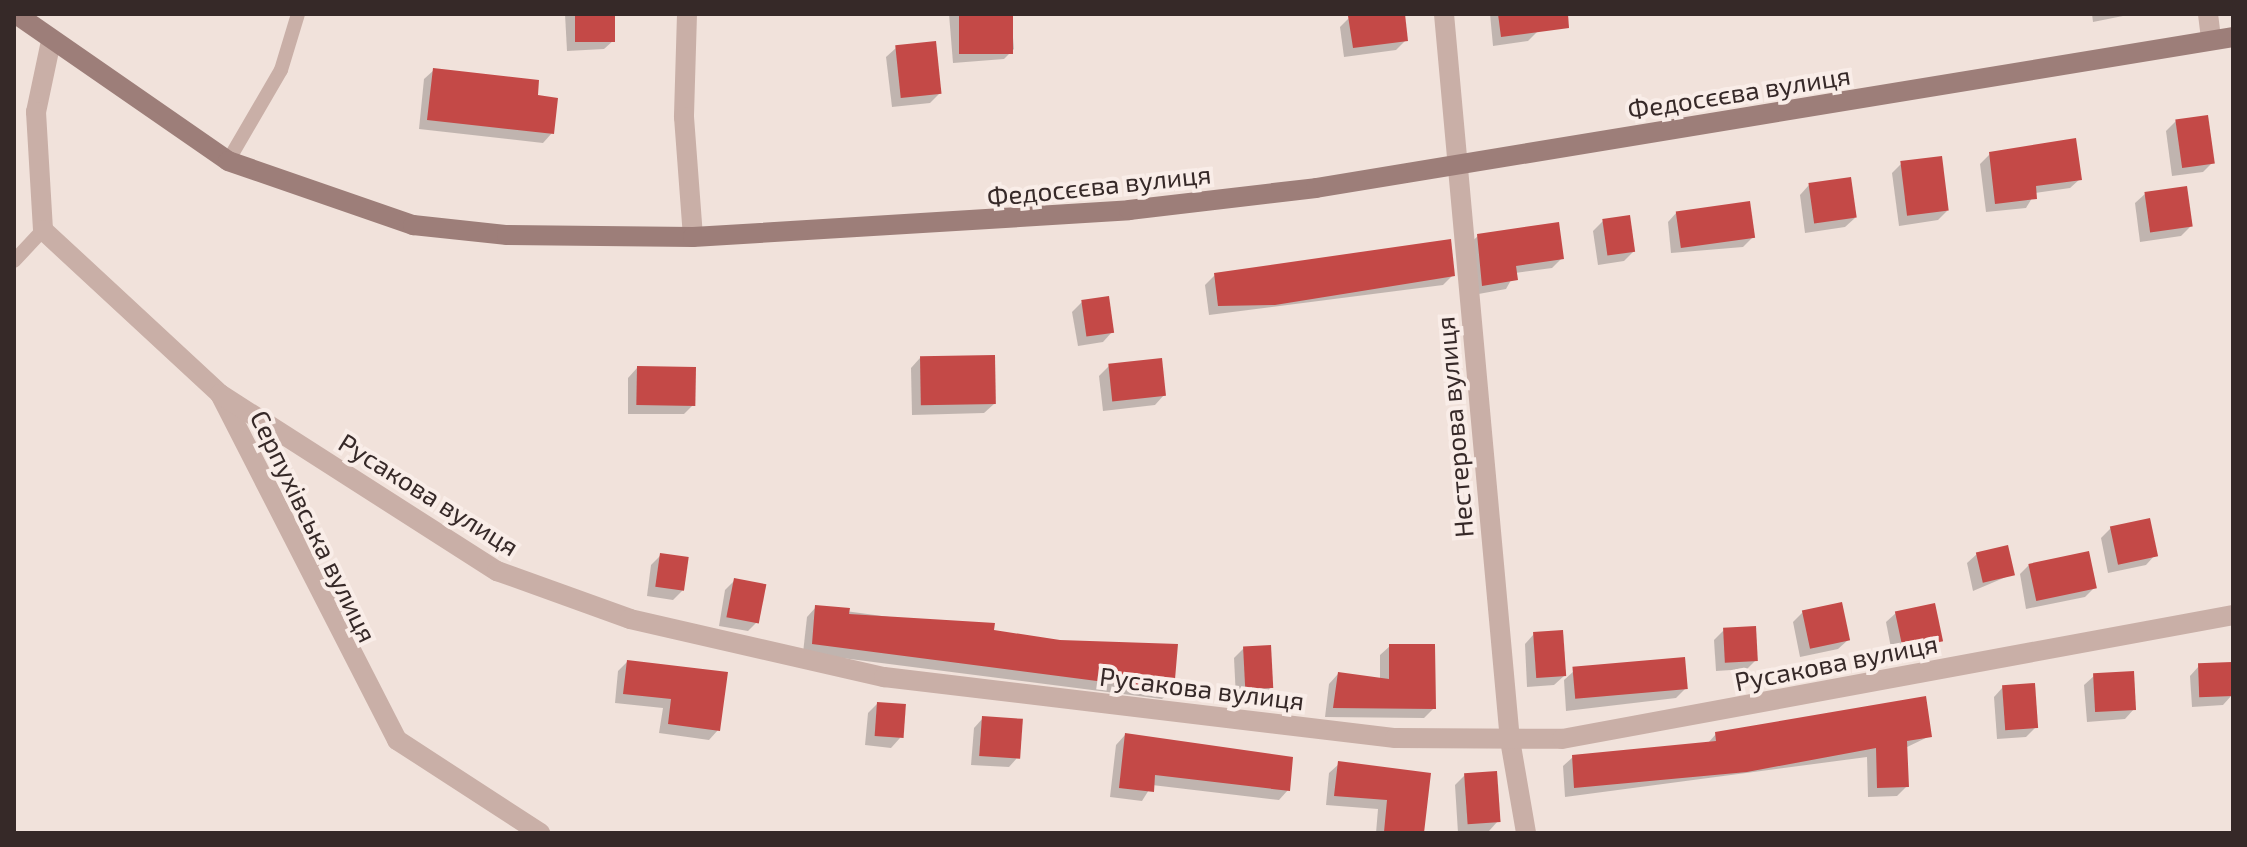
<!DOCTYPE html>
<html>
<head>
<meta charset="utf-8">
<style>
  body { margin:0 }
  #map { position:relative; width:2247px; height:847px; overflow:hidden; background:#f1e2db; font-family:"Exo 2",sans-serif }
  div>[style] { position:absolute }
  .shadow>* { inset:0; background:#0003 }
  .building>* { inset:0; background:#c44947; transform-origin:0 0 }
  .lane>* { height:14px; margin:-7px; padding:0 7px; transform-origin:7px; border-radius:7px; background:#c9afa7 }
  .street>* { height:20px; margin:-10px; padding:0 10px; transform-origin:10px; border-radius:10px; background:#c9afa7 }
  .secondary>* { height:20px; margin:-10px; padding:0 10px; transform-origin:10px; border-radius:10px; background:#9d7e79 }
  span { translate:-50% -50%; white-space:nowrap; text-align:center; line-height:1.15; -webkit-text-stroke:8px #f9ede8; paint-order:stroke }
  .street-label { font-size:26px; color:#362928 }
  .frame { position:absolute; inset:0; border:16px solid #362928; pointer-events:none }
</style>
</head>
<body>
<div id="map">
  <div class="shadow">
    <i style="clip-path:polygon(565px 14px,613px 14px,614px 40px,604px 49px,567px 51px)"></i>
    <i style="clip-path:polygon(949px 14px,1011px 14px,1014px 49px,1004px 59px,953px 63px)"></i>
    <i style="clip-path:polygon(1403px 14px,1406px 40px,1396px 50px,1344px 57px,1340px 27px,1349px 18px)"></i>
    <i style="clip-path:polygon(1490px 14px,1535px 14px,1538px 31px,1528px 41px,1493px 46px)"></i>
    <i style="clip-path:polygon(2092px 14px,2133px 14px,2093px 22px)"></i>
    <i style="clip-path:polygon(896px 48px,940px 93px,930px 103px,892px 107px,886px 57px)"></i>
    <i style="clip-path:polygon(434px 70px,536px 97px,552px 133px,543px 143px,419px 129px,424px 79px)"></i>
    <i style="clip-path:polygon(2176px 121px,2213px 162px,2203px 172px,2172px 176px,2166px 131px)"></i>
    <i style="clip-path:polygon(1990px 154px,2080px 179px,2070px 188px,2035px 193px,2026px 208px,1986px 212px,1980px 164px)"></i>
    <i style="clip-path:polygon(1901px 164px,1947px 211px,1938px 220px,1899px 226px,1892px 173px)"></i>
    <i style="clip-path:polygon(1809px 185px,1855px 218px,1845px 227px,1805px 233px,1800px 195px)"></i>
    <i style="clip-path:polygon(2145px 194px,2191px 226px,2181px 236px,2140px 242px,2135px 203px)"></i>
    <i style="clip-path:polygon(1677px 212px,1753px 237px,1743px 247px,1671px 253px,1668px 222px)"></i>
    <i style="clip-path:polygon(1603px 221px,1633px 252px,1624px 261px,1598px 265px,1593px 231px)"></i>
    <i style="clip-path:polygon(1478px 236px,1562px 258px,1552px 268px,1515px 273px,1506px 289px,1473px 295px,1468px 245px)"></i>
    <i style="clip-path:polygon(1215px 275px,1453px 275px,1443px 285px,1209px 315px,1205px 285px)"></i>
    <i style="clip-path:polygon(1082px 302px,1112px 332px,1103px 342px,1078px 346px,1072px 312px)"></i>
    <i style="clip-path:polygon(920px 358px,994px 404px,984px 413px,912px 415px,911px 368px)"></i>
    <i style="clip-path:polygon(1109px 366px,1164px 395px,1155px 405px,1103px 411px,1099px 376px)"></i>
    <i style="clip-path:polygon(637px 368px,694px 404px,684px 414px,628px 414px,628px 378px)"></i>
    <i style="clip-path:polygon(2111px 528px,2155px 555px,2146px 565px,2108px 573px,2101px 538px)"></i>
    <i style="clip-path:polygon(1977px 554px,2013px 574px,1973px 591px,1967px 563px)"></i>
    <i style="clip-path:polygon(661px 555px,683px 590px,673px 600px,647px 596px,651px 565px)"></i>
    <i style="clip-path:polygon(2029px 565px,2094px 588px,2085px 597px,2026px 609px,2020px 574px)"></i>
    <i style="clip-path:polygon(734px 581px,758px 621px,748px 631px,719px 626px,725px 590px)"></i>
    <i style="clip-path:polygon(816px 607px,992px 631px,1172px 690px,1162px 699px,803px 653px,807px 617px)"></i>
    <i style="clip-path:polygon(1803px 612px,1848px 640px,1838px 649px,1800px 657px,1793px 622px)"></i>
    <i style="clip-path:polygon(1896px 613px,1941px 640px,1931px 650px,1893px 658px,1886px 622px)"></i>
    <i style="clip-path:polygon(1723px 631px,1756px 660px,1747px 669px,1716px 671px,1714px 640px)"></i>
    <i style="clip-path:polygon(1534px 634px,1564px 676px,1554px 685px,1527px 687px,1525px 644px)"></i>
    <i style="clip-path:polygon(1390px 646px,1434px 708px,1424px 718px,1325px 717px,1329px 684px,1338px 674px,1380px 680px,1380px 655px)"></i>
    <i style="clip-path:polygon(1244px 648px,1271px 687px,1262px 697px,1236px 698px,1234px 658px)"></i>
    <i style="clip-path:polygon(627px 662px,718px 730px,709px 740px,659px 733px,663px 708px,615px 703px,618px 671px)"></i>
    <i style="clip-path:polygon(2199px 666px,2232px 695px,2223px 705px,2192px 707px,2190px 676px)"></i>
    <i style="clip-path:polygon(1574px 671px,1686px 688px,1676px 698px,1566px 711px,1564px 680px)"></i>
    <i style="clip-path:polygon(2094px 676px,2134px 709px,2125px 719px,2087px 722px,2084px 685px)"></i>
    <i style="clip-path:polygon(2003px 687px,2036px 727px,2026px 737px,1997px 739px,1994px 697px)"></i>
    <i style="clip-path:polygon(877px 704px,900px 738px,891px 748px,865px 745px,868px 713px)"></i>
    <i style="clip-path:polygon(983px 718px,1018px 757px,1009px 767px,971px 765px,974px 728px)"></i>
    <i style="clip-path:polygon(1716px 734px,1930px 736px,1905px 748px,1907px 786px,1897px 796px,1868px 797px,1867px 757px,1565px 797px,1563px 766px,1573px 757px,1707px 744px)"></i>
    <i style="clip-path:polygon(1125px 735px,1288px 790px,1279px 800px,1152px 785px,1142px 801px,1110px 797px,1116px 745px)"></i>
    <i style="clip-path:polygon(1339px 764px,1428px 775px,1422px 833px,1376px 833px,1378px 809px,1326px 805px,1329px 773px)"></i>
    <i style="clip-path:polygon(1465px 775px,1498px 821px,1489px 831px,1458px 833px,1455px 785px)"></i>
  </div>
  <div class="building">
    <i style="left:575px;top:14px;width:40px;height:28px"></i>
    <i style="left:959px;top:14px;width:54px;height:40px"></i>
    <i style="clip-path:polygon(1405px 14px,1408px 41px,1353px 48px,1348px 16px)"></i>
    <i style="clip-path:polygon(1498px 14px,1568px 14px,1569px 28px,1501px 37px)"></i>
    <i style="left:936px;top:41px;width:53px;height:41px;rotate:84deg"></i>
    <i style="clip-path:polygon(433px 68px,539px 80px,538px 95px,558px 98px,554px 134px,427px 120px)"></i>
    <i style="left:2208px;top:115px;width:49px;height:33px;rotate:82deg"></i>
    <i style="clip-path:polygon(2076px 138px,2082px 180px,2036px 186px,2037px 199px,1995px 204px,1989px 152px)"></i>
    <i style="left:1942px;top:156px;width:55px;height:42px;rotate:83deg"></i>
    <i style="left:1851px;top:177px;width:41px;height:43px;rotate:82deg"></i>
    <i style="left:2187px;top:186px;width:41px;height:43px;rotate:82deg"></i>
    <i style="left:1750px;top:201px;width:37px;height:75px;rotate:82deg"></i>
    <i style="left:1630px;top:215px;width:37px;height:28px;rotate:82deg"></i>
    <i style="clip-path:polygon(1559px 222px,1564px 259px,1516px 266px,1518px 280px,1482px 286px,1477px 234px)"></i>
    <i style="clip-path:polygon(1451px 239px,1455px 276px,1275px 305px,1218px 306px,1214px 273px)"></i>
    <i style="left:1109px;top:296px;width:37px;height:28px;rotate:82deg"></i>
    <i style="left:995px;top:355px;width:49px;height:75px;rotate:89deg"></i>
    <i style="left:1162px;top:358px;width:38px;height:54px;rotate:84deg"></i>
    <i style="left:637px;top:366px;width:59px;height:39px;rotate:1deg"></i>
    <i style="left:2150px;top:518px;width:39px;height:41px;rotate:78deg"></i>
    <i style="left:2008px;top:545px;width:31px;height:33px;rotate:77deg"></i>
    <i style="left:2089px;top:551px;width:38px;height:62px;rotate:78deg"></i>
    <i style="left:660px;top:553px;width:29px;height:34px;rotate:8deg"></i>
    <i style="left:734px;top:578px;width:33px;height:40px;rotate:11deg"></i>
    <i style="left:1842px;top:602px;width:39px;height:41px;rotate:78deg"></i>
    <i style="left:1935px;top:603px;width:39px;height:41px;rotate:78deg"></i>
    <i style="clip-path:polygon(815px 605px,850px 608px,849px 614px,995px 623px,994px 630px,1060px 640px,1178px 644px,1174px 691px,812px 644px)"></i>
    <i style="left:1756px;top:626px;width:35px;height:33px;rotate:87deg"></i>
    <i style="left:1563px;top:630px;width:46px;height:30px;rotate:86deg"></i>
    <i style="clip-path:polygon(1389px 644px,1435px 644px,1436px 709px,1333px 708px,1338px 672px,1389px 679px)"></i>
    <i style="left:1271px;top:645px;width:43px;height:28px;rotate:87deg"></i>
    <i style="left:1685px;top:657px;width:32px;height:113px;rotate:85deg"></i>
    <i style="clip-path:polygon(627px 660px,728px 672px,720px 731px,668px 724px,671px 699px,623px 694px)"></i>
    <i style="left:2232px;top:662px;width:34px;height:34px;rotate:88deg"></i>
    <i style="left:2134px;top:671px;width:39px;height:41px;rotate:87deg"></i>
    <i style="left:2035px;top:683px;width:45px;height:33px;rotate:86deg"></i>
    <i style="clip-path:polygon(1926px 696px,1932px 737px,1907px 741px,1909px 787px,1877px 788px,1876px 748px,1747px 772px,1574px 788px,1572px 755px,1716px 741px,1715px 732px)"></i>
    <i style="left:877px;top:702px;width:29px;height:34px;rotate:4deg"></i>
    <i style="left:982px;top:716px;width:41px;height:40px;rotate:4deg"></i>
    <i style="clip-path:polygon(1125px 733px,1293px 757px,1290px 791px,1155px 775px,1154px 792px,1119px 788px)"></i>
    <i style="clip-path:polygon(1338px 761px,1431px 773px,1424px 833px,1384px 832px,1387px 800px,1334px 796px)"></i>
    <i style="left:1497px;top:771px;width:51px;height:33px;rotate:86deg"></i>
  </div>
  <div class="lane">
    <i style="left:228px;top:161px;width:105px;rotate:-59.8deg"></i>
    <i style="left:281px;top:70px;width:59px;rotate:-73.1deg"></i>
    <i style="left:14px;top:261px;width:42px;rotate:-46.9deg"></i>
  </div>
  <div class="street">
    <i style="left:687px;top:14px;width:103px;rotate:91.7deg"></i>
    <i style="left:684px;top:117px;width:120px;rotate:85.7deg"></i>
    <i style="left:1444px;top:14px;width:729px;rotate:84.81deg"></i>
    <i style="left:1510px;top:740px;width:94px;rotate:80.2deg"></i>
    <i style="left:2208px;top:14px;width:26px;rotate:83deg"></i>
    <i style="left:51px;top:41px;width:73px;rotate:101.9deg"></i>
    <i style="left:36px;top:112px;width:118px;rotate:86.6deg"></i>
    <i style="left:43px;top:230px;width:241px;rotate:42.8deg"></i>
    <i style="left:220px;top:394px;width:389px;rotate:62.9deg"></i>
    <i style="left:397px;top:740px;width:171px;rotate:33deg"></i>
    <i style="left:220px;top:394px;width:329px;rotate:32.6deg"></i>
    <i style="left:497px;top:571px;width:141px;rotate:19.8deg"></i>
    <i style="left:630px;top:619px;width:261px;rotate:12.9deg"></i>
    <i style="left:884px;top:677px;width:515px;rotate:6.81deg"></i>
    <i style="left:1395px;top:738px;width:167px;rotate:0.3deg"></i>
    <i style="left:1562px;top:739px;width:682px;rotate:-10.47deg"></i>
  </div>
  <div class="secondary">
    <i style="left:16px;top:14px;width:258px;rotate:34.7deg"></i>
    <i style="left:228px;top:161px;width:196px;rotate:19.1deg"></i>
    <i style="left:413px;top:225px;width:95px;rotate:6.1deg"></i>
    <i style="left:507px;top:235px;width:186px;rotate:0.6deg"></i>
    <i style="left:693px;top:237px;width:437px;rotate:-3.5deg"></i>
    <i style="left:1129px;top:210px;width:188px;rotate:-6.7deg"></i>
    <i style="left:1316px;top:188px;width:929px;rotate:-9.35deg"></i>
  </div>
  <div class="street-label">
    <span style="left:1739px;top:92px;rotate:-9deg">Федосєєва вулиця</span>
    <span style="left:1099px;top:185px;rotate:-6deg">Федосєєва вулиця</span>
    <span style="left:1454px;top:427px;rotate:-95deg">Нестерова вулиця</span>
    <span style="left:429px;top:494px;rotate:32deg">Русакова вулиця</span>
    <span style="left:314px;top:526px;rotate:64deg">Серпухівська вулиця</span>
    <span style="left:1836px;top:662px;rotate:-11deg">Русакова вулиця</span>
    <span style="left:1202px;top:688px;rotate:7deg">Русакова вулиця</span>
  </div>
  <div class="frame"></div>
</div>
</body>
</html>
